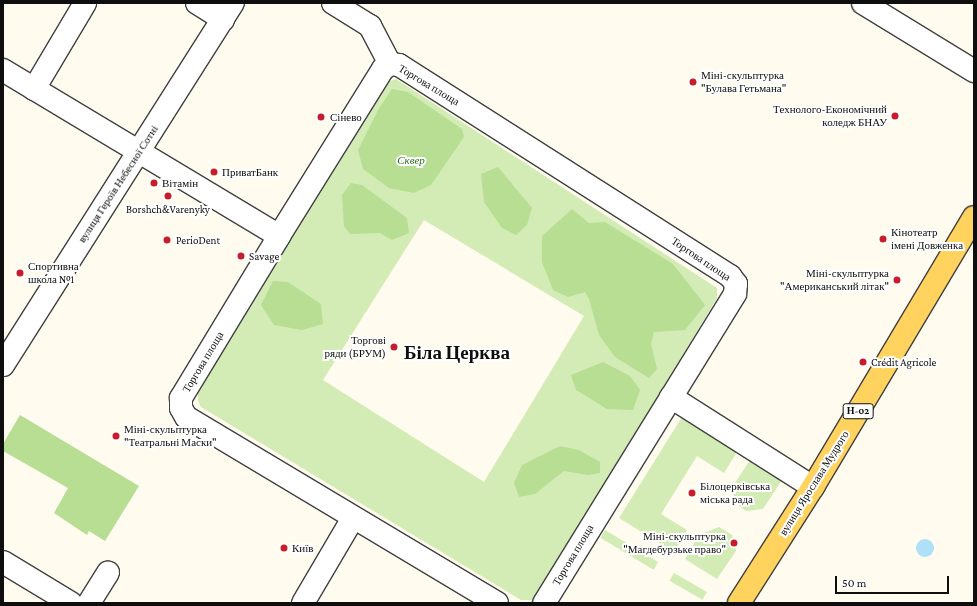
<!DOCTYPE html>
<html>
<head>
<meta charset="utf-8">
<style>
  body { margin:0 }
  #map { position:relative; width:977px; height:606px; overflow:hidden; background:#fffbee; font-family:"Crimson Pro",serif }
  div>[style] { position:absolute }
  .green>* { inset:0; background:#d3ecb5; transform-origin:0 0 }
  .forest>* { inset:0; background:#b7de93 }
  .water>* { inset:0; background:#afe0fa }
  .round { border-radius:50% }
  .roads { filter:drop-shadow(1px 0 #414141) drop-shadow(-1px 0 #414141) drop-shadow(0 1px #414141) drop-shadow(0 -1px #414141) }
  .minor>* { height:22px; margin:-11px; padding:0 11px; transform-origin:11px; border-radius:11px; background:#fff }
  .major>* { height:22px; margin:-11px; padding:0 11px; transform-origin:11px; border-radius:11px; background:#ffd35e }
  .dots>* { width:11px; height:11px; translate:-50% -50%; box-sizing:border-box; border:2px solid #fff; border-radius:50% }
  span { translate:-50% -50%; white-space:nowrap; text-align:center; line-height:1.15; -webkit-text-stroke:4px #fff; paint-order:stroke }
  .shield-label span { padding:1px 3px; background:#fff; border:1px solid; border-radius:3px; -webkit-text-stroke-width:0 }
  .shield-label { font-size:10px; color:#0e0e0e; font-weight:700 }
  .poi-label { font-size:11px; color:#0e0e0e }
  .left { translate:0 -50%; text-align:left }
  .right { translate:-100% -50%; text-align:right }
  .street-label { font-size:11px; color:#0e0e0e }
  .park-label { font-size:11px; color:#2c6a19; font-style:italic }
  .town-label { font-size:19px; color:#0e0e0e; font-weight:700 }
  .frame { position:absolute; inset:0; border:4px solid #0e0e0e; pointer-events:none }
  .scale { position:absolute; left:835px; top:576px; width:114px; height:18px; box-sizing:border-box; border:2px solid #0e0e0e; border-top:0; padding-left:5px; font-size:12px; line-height:14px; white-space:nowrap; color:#0e0e0e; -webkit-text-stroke:3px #fff; paint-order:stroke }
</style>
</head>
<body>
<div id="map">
  <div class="green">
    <i style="clip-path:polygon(evenodd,396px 79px,717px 288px,717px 298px,537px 597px,531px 600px,521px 600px,201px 407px,198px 401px,198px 393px,382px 88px,387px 82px,396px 79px,424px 220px,584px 316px,484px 482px,323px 380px,424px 220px)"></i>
    <i style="clip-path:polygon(682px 417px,737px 452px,724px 473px,697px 456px,661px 514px,687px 530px,674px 552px,619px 518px)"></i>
    <i style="clip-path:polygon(750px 460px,782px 480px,763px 509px,746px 511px,734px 502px,733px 486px)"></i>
    <i style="clip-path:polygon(719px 527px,732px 535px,736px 551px,717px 579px,685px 559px,699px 535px)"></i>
    <i style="left:605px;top:530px;width:62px;height:9px;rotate:31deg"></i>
    <i style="left:674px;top:573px;width:38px;height:9px;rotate:30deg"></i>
  </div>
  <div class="forest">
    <i style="clip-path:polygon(392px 89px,408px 92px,462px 129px,464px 137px,431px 185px,414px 193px,389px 188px,363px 169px,358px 150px,378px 110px)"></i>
    <i style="clip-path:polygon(498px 167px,532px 208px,527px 225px,516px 235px,502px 228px,484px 202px,481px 174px)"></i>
    <i style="clip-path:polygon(351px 183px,362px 185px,407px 218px,409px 233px,392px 240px,380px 233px,350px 234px,344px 226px,342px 195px)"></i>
    <i style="clip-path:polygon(572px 209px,589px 223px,605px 222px,673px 264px,705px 305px,685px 330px,654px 332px,651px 344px,657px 369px,649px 378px,615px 357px,599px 335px,589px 299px,585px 292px,568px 297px,553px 290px,542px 262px,542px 236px)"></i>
    <i style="clip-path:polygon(273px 281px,288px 282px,321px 304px,323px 324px,302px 330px,274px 325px,261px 305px)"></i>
    <i style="clip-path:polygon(603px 362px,630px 376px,640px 390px,633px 410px,607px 409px,576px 390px,571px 375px)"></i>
    <i style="clip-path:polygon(20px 415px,139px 486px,105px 541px,89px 531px,87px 535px,54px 513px,68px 488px,3px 451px,3px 444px)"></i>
    <i style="clip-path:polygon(560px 446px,579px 450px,600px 462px,600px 473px,588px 475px,564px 471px,535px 494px,519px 497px,514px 483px,522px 465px)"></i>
  </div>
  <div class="water">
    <i class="round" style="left:916px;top:539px;width:18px;height:18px"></i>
  </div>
  <div class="roads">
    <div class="minor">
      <i style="left:197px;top:3px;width:31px;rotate:32deg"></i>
      <i style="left:333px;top:3px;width:44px;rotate:31.9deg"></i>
      <i style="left:370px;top:26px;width:43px;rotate:62.2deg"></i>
      <i style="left:863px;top:3px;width:130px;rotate:31.5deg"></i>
      <i style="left:3px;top:70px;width:322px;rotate:31deg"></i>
      <i style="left:34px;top:89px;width:100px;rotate:-59.3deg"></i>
      <i style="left:3px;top:365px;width:429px;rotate:-57.6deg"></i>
      <i style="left:671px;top:397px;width:168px;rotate:32.4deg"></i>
      <i style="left:3px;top:562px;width:79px;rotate:31.1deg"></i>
      <i style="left:89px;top:603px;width:36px;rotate:-58deg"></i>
      <i style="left:303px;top:603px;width:99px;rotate:-59.5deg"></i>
      <i style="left:497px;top:603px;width:362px;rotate:-149.1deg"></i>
      <i style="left:186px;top:417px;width:10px;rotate:-119deg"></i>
      <i style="left:181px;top:408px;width:10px;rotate:-90deg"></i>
      <i style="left:181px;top:398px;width:189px;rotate:-58.8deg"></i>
      <i style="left:279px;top:236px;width:197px;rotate:-58.1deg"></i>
      <i style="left:383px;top:69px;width:9px;rotate:-36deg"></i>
      <i style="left:390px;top:64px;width:9px;rotate:6deg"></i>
      <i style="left:399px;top:65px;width:393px;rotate:32.5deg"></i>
      <i style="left:730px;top:276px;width:10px;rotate:53deg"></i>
      <i style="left:736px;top:284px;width:10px;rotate:96deg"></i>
      <i style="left:735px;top:294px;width:363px;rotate:121.7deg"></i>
    </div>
    <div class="major">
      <i style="left:739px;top:603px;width:138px;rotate:-57.5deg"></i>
      <i style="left:813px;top:487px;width:314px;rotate:-59.2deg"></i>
    </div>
  </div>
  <div class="dots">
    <i style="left:693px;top:82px;background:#c71c29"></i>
    <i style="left:895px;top:116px;background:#c71c29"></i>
    <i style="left:321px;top:117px;background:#c71c29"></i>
    <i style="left:214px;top:172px;background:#c71c29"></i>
    <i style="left:154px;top:183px;background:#c71c29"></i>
    <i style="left:168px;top:196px;background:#c71c29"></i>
    <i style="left:883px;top:239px;background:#c71c29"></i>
    <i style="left:167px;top:240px;background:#c71c29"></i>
    <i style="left:241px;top:256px;background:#c71c29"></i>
    <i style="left:20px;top:273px;background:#c71c29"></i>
    <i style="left:897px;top:280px;background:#c71c29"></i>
    <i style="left:394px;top:347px;background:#c71c29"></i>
    <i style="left:863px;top:362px;background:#c71c29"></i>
    <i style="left:116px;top:436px;background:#c71c29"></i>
    <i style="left:692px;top:493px;background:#c71c29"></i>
    <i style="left:734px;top:543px;background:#c71c29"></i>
    <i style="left:284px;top:548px;background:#c71c29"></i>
  </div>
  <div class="shield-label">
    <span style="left:858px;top:411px">Н-02</span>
  </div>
  <div class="poi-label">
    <span class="left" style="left:701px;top:82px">Міні-скульптурка<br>"Булава Гетьмана"</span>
    <span class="right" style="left:887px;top:116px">Технолого-Економічний<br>коледж БНАУ</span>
    <span class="left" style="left:330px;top:117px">Сінево</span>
    <span class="left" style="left:222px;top:172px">ПриватБанк</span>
    <span class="left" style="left:162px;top:183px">Вітамін</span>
    <span style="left:168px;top:209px">Borshch&amp;Varenyky</span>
    <span class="left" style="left:891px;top:239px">Кінотеатр<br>імені Довженка</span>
    <span class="left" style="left:176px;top:240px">PerioDent</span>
    <span class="left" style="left:249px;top:256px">Savage</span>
    <span class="left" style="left:28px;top:273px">Спортивна<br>школа №1</span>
    <span class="right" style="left:889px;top:280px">Міні-скульптурка<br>"Американський літак"</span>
    <span class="right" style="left:386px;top:347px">Торгові<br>ряди (БРУМ)</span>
    <span class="left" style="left:871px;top:362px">Crédit Agricole</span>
    <span class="left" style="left:124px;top:436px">Міні-скульптурка<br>"Театральні Маски"</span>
    <span class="left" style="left:700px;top:493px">Білоцерківська<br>міська рада</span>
    <span class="right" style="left:726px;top:543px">Міні-скульптурка<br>"Магдебурзьке право"</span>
    <span class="left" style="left:292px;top:548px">Київ</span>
  </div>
  <div class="street-label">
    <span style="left:429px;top:85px;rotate:31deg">Торгова площа</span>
    <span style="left:118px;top:184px;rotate:-57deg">вулиця Героїв Небесної Сотні</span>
    <span style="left:701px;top:259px;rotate:34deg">Торгова площа</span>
    <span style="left:203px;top:362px;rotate:-59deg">Торгова площа</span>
    <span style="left:814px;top:483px;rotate:-58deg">вулиця Ярослава Мудрого</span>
    <span style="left:573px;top:555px;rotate:-59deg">Торгова площа</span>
  </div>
  <div class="park-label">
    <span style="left:411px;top:160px">Сквер</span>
  </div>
  <div class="town-label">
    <span style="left:457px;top:353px">Біла Церква</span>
  </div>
  <div class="frame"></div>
  <div class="scale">50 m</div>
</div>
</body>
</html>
